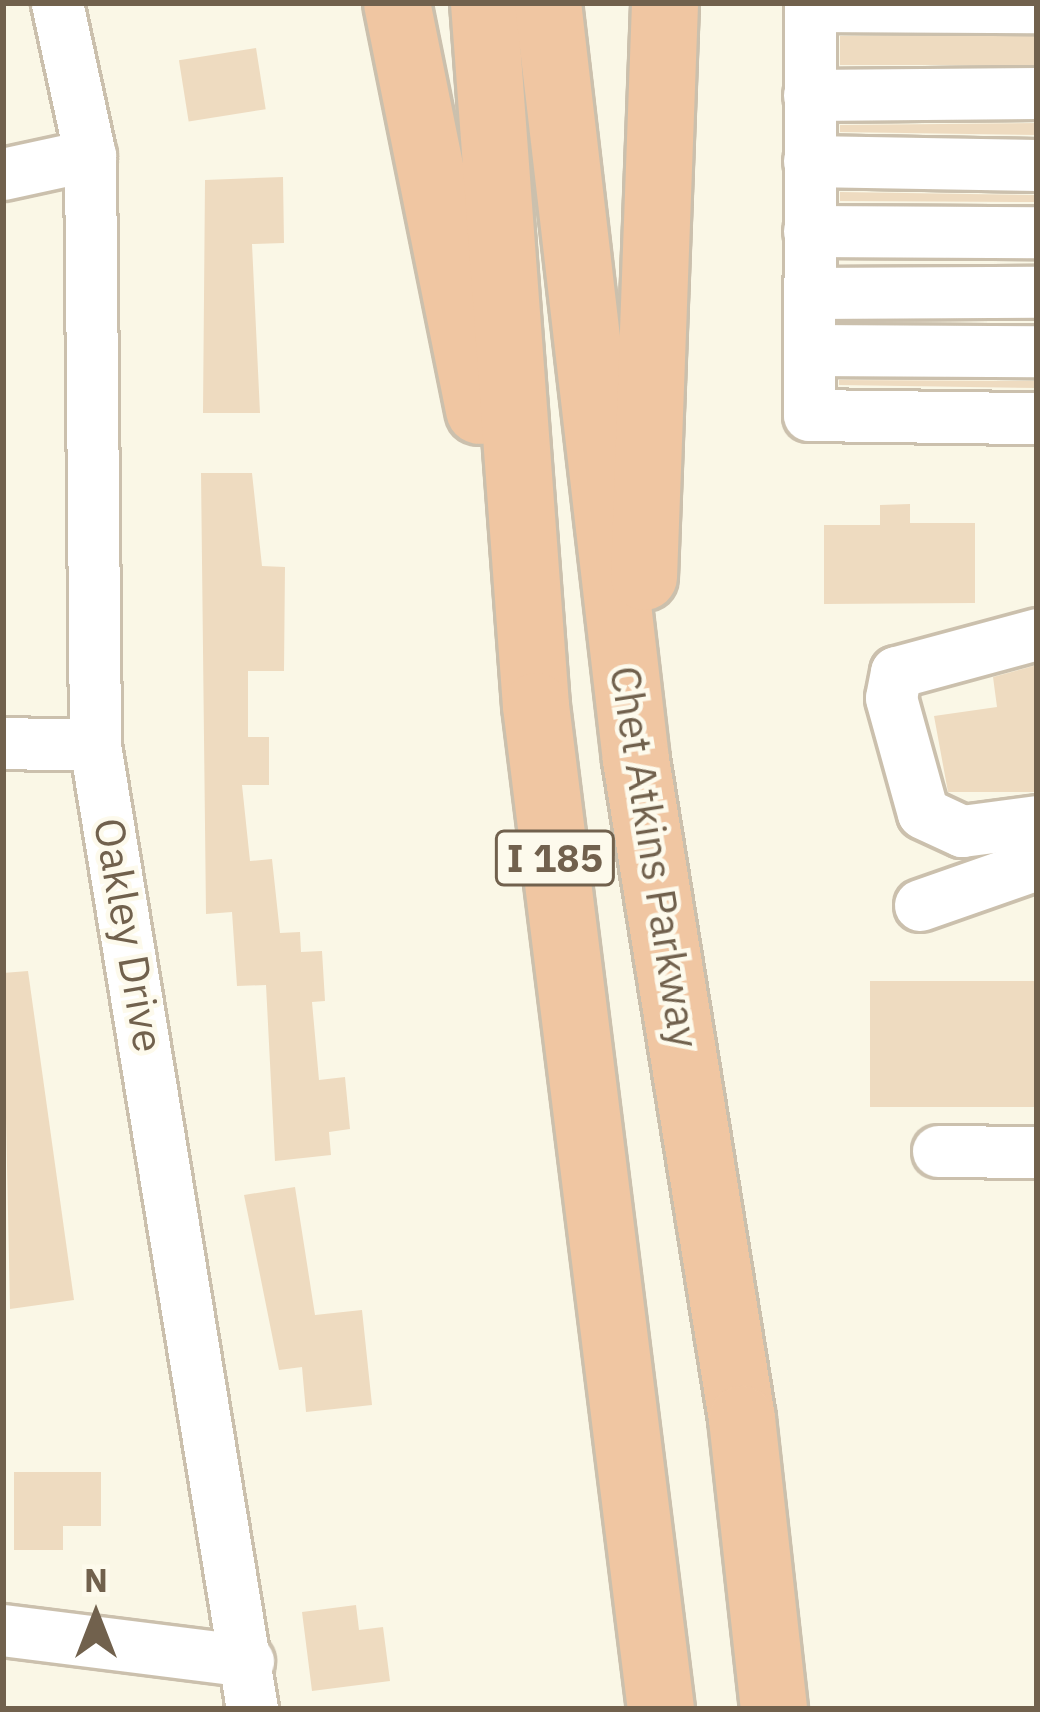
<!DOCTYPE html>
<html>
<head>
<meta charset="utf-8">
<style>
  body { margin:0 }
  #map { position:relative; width:1040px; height:1712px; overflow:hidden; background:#faf7e6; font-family:"IBM Plex Sans",sans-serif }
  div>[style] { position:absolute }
  .building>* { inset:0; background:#eedbc0; transform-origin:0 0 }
  .roads { filter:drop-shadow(3px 0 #cbc0ad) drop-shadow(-3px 0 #cbc0ad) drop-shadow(0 3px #cbc0ad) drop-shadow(0 -3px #cbc0ad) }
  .minor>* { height:51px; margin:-25.5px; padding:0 25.5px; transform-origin:25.5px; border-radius:25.5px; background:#fff }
  .highway>* { height:66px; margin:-33px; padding:0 33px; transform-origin:33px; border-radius:33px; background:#f0c6a2 }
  span { translate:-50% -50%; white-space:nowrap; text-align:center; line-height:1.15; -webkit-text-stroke:9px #fdfaec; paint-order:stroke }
  .shield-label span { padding:3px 9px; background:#fdfaec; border:3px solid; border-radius:9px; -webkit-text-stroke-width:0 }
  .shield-label { font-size:39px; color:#71614d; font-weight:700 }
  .street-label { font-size:42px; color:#71614d }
  .frame { position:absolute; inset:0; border:6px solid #71614d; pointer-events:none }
  .north { position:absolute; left:36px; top:1556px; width:120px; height:120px; -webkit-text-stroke:9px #fdfaec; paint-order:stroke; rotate:0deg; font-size:33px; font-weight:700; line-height:48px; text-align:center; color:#71614d }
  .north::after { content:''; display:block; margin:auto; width:42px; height:54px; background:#71614d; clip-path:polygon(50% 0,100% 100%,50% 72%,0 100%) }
</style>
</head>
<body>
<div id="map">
  <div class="building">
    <i style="left:840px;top:36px;width:197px;height:29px"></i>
    <i style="left:256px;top:48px;width:62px;height:78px;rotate:81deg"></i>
    <i style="clip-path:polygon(1037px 123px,1037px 135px,840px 132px,840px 125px)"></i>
    <i style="clip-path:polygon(283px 177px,284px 243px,252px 244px,260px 413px,203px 413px,205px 180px)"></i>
    <i style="clip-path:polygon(840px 192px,1037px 195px,1037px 202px,840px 201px)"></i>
    <i style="clip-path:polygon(839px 380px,1037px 381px,1037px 388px,839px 385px)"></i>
    <i style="clip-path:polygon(201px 473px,252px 473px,262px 566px,285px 567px,284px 671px,248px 671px,248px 737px,269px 737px,269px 785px,242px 785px,250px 861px,272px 859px,280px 933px,300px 932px,301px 952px,322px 951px,325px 1001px,312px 1002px,319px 1080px,345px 1077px,350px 1129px,329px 1132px,331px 1155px,275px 1161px,266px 985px,237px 986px,232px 912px,206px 914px)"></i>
    <i style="clip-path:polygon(910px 504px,910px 523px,975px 523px,975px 603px,824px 604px,824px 525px,880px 525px,880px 505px)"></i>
    <i style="clip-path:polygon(1037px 665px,1037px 792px,948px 792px,934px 716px,997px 707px,993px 677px)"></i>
    <i style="clip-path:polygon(28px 971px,74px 1300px,10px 1309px,3px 973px)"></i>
    <i style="left:870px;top:981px;width:167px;height:126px"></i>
    <i style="clip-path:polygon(295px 1187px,315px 1315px,362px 1310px,372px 1405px,306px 1412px,302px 1367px,279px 1370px,244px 1195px)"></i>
    <i style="clip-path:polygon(14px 1472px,101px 1472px,101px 1526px,63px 1526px,63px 1550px,14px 1550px)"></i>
    <i style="clip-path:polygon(356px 1605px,359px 1630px,383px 1627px,390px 1681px,312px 1691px,302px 1612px)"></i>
  </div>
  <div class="roads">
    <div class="minor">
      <i style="left:57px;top:3px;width:156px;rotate:77.8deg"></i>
      <i style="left:90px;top:155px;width:590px;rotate:89.51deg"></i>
      <i style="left:95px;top:745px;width:977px;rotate:80.75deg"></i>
      <i style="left:810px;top:3px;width:412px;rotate:90.1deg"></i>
      <i style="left:809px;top:415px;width:228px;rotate:0.8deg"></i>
      <i style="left:810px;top:6px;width:227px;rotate:0.3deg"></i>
      <i style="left:809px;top:95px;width:228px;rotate:-0.5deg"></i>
      <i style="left:809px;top:161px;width:228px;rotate:1deg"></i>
      <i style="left:3px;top:174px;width:89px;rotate:-12.3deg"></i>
      <i style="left:809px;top:231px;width:228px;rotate:0.3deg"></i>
      <i style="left:809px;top:293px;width:228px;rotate:-0.3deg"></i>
      <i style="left:809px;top:350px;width:228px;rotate:0.3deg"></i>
      <i style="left:1037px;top:634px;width:146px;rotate:164.9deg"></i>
      <i style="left:896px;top:672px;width:26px;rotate:101deg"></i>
      <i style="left:891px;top:698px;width:119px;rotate:74.5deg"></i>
      <i style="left:923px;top:813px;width:43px;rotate:24.8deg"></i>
      <i style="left:962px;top:831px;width:76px;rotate:-7.6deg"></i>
      <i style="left:3px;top:743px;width:92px;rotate:1.2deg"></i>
      <i style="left:920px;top:905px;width:124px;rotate:-19.3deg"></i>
      <i style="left:938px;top:1151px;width:99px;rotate:0.6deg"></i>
      <i style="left:3px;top:1630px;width:247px;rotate:7.2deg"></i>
    </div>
    <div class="highway">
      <i style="left:397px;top:3px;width:416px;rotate:78.6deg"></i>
      <i style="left:484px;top:3px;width:705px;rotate:85.77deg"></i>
      <i style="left:536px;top:706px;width:1011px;rotate:82.9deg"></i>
      <i style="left:548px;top:3px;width:762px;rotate:83.37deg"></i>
      <i style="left:636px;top:760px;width:667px;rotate:80.86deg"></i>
      <i style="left:742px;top:1419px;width:292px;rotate:83.7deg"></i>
      <i style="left:644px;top:577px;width:574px;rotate:-87.9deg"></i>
    </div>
  </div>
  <div class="shield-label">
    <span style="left:555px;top:858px">I 185</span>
  </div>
  <div class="street-label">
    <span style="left:655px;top:857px;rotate:81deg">Chet Atkins Parkway</span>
    <span style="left:129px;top:935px;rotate:80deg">Oakley Drive</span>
  </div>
  <div class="frame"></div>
  <div class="north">N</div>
</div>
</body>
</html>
